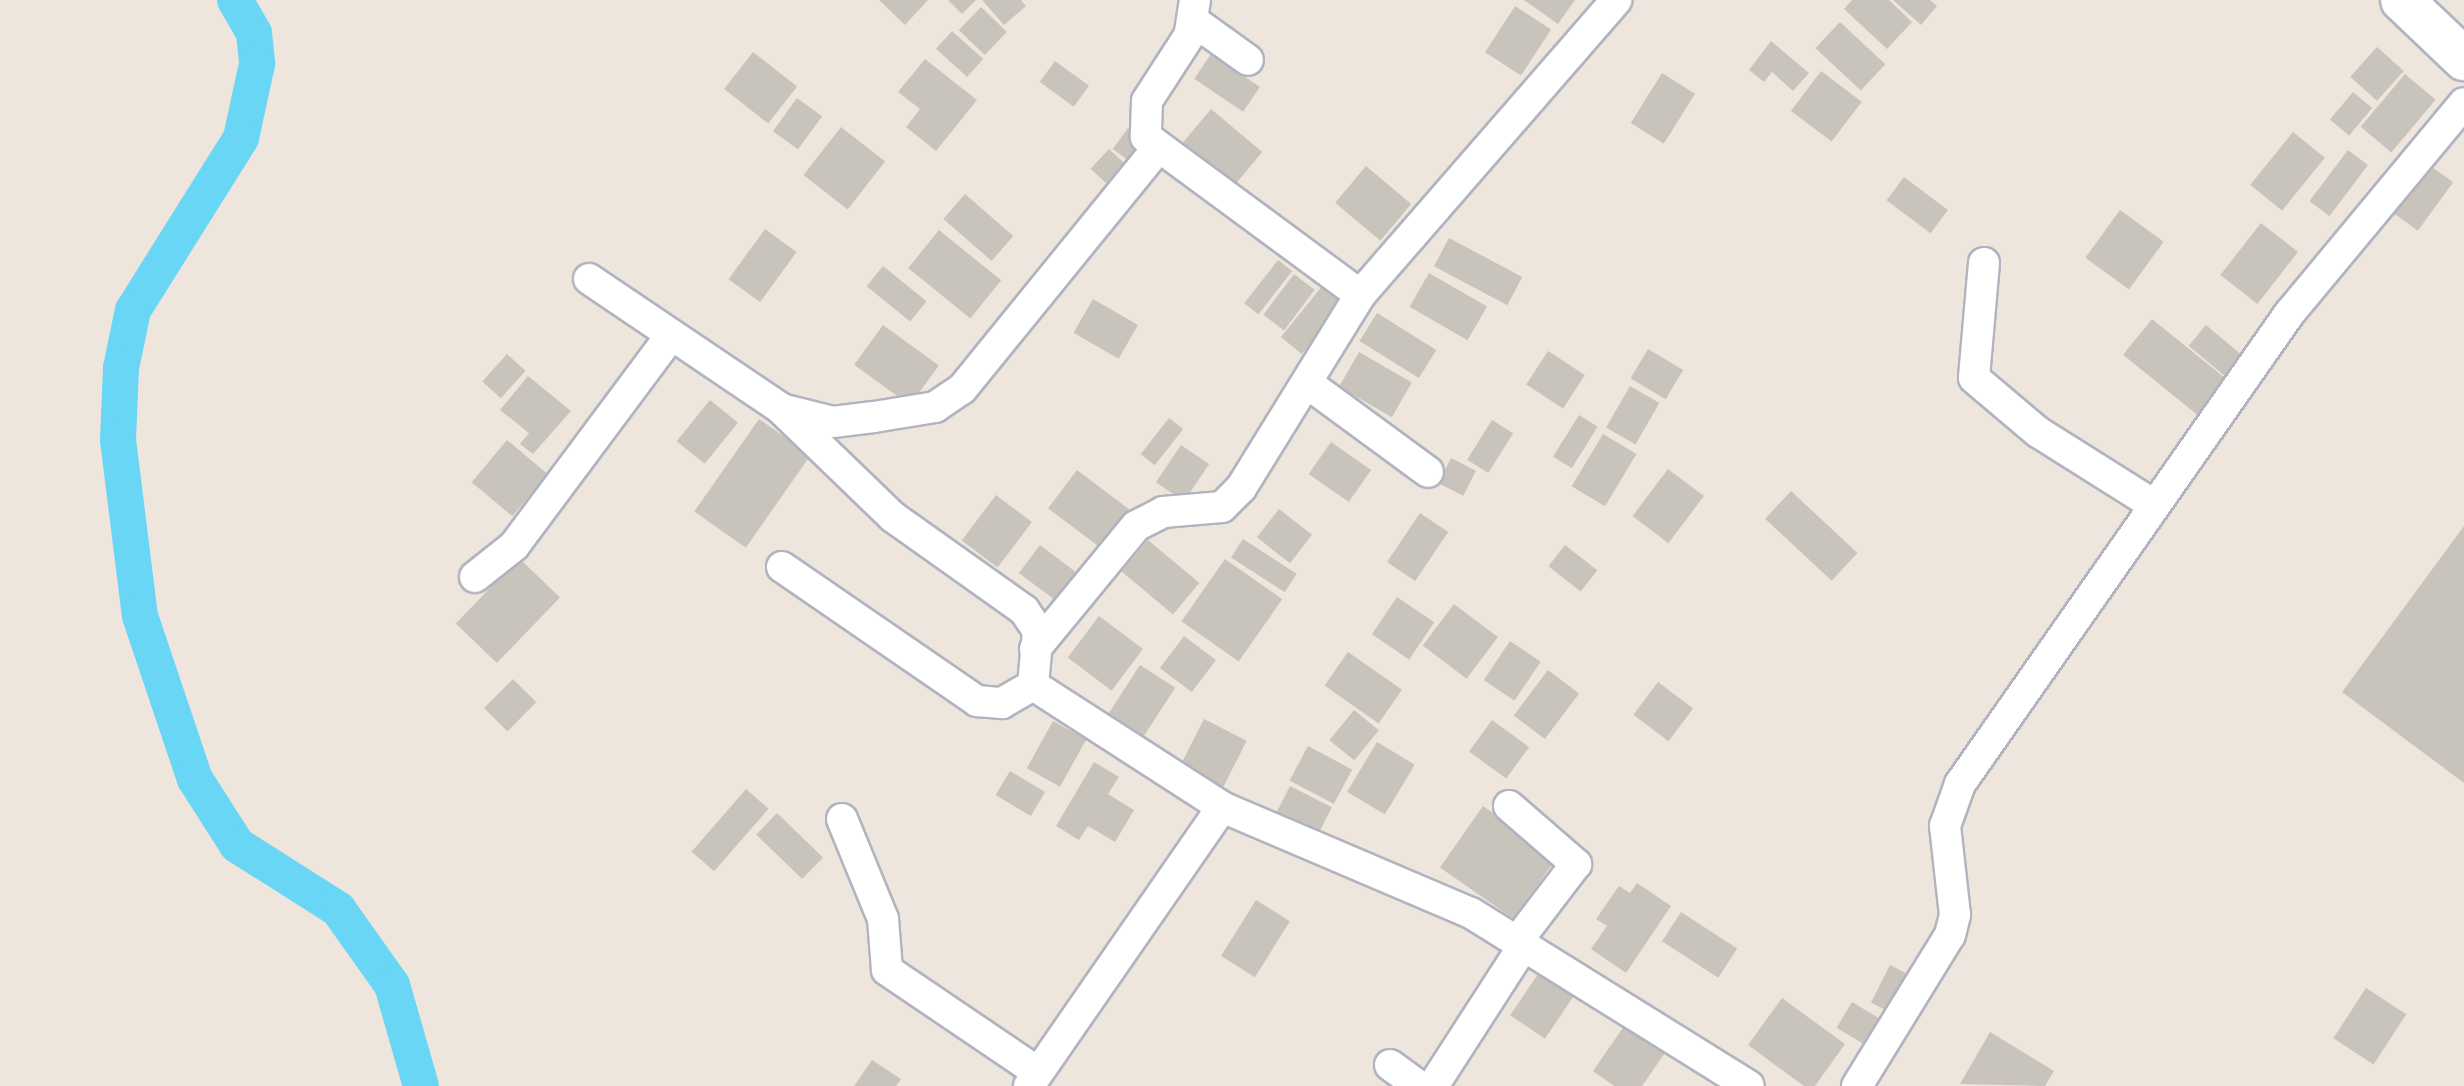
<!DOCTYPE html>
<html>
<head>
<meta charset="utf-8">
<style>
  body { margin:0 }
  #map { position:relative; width:2464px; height:1086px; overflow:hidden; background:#eee6dd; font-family:"Golos Text",sans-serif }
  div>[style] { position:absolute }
  .canal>* { height:36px; margin:-18px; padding:0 18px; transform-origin:18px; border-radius:18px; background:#6ad6f6 }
  .building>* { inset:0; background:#c9c4bb; transform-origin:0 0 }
  .roads { filter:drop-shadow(2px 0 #b1b4c0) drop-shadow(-2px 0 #b1b4c0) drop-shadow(0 2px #b1b4c0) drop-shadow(0 -2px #b1b4c0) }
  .street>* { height:30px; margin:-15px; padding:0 15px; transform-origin:15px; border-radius:15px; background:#fff }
  .secondary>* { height:42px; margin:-21px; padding:0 21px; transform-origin:21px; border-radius:21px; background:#fff }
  span { translate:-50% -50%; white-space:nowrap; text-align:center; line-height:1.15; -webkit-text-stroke:8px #fff; paint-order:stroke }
</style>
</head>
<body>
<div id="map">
  <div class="canal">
    <i style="left:235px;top:0;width:38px;rotate:60deg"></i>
    <i style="left:254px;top:33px;width:31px;rotate:84deg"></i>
    <i style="left:257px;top:64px;width:76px;rotate:102.2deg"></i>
    <i style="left:241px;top:138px;width:203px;rotate:122.1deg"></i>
    <i style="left:133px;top:310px;width:59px;rotate:101.7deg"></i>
    <i style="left:121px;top:368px;width:72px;rotate:92.4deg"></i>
    <i style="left:118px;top:440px;width:177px;rotate:82.9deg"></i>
    <i style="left:140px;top:616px;width:172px;rotate:71.4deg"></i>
    <i style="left:195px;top:779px;width:78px;rotate:57.5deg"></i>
    <i style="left:237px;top:845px;width:120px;rotate:32.4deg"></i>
    <i style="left:338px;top:909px;width:93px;rotate:54.6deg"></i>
    <i style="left:392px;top:985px;width:105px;rotate:74deg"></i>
  </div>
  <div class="building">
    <i style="clip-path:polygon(879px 0,928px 0,905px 25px)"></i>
    <i style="clip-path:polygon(948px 0,976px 0,962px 14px)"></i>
    <i style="clip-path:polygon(982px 0,1021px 0,1026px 6px,1004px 25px)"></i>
    <i style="clip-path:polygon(1524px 0,1575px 0,1558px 24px)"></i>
    <i style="clip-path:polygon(1852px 0,1889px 0,1912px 22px,1887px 49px,1844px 9px)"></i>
    <i style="clip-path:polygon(1893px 0,1930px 0,1937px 6px,1921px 25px)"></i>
    <i style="left:1515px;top:6px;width:43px;height:55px;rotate:33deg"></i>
    <i style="left:981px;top:7px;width:36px;height:32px;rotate:44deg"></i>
    <i style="left:1840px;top:22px;width:62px;height:36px;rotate:43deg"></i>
    <i style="left:952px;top:31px;width:42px;height:24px;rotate:42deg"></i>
    <i style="clip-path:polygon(1771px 41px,1809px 73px,1793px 91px,1772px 72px,1764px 82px,1749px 70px)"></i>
    <i style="left:2377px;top:47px;width:36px;height:40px;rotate:42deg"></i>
    <i style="left:753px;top:52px;width:56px;height:47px;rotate:38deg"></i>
    <i style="left:1211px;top:54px;width:59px;height:30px;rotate:34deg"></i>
    <i style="clip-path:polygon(925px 59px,977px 100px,936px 151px,906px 127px,920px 109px,898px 92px)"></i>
    <i style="left:1055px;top:61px;width:42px;height:26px;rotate:36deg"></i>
    <i style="left:1821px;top:71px;width:51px;height:50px;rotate:37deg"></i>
    <i style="left:1662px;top:73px;width:39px;height:59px;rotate:32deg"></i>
    <i style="left:2405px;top:74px;width:40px;height:69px;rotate:40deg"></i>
    <i style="left:2353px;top:92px;width:25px;height:36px;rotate:40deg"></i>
    <i style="left:797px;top:98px;width:31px;height:41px;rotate:36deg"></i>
    <i style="left:1211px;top:109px;width:67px;height:44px;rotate:40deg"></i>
    <i style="left:841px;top:127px;width:56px;height:61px;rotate:38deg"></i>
    <i style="left:1128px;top:128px;width:26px;height:26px;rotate:36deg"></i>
    <i style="left:2293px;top:132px;width:41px;height:68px;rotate:39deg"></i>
    <i style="left:1109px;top:149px;width:33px;height:27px;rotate:43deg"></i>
    <i style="left:2348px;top:150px;width:25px;height:64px;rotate:37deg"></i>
    <i style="left:2424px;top:161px;width:36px;height:60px;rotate:36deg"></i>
    <i style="left:1366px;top:166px;width:59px;height:48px;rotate:40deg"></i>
    <i style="left:1904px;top:177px;width:55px;height:29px;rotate:37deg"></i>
    <i style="left:965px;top:194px;width:64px;height:33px;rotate:41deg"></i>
    <i style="left:2120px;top:210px;width:54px;height:59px;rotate:36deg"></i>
    <i style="left:2261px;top:223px;width:47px;height:66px;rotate:38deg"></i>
    <i style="left:765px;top:229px;width:39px;height:62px;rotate:36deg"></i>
    <i style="left:939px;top:230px;width:80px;height:49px;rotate:39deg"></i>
    <i style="left:1449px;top:238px;width:83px;height:32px;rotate:28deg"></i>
    <i style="left:1278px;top:260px;width:18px;height:55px;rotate:38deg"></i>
    <i style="left:883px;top:266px;width:56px;height:26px;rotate:39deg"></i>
    <i style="left:1429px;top:273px;width:67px;height:39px;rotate:30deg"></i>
    <i style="left:1294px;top:274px;width:26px;height:51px;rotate:37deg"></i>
    <i style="left:1323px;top:285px;width:27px;height:67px;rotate:39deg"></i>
    <i style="left:1093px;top:299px;width:52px;height:39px;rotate:30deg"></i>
    <i style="left:1377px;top:313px;width:70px;height:33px;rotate:32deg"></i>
    <i style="left:2152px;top:319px;width:105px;height:46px;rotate:39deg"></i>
    <i style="left:883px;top:325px;width:69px;height:49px;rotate:36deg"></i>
    <i style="left:2206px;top:325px;width:56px;height:27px;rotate:40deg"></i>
    <i style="left:1648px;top:349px;width:41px;height:34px;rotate:31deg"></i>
    <i style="left:1548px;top:351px;width:44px;height:40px;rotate:33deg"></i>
    <i style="left:1359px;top:352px;width:61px;height:40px;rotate:30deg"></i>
    <i style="left:507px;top:354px;width:25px;height:37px;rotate:42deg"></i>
    <i style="clip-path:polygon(528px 376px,571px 411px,533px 454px,520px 444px,529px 433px,500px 410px)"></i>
    <i style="left:1630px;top:386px;width:34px;height:48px;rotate:30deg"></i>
    <i style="left:710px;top:400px;width:36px;height:53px;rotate:39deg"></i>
    <i style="left:1579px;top:415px;width:22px;height:49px;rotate:32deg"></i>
    <i style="left:1169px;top:418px;width:18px;height:46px;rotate:38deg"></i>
    <i style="left:759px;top:419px;width:63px;height:113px;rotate:35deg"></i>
    <i style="left:1492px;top:420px;width:25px;height:47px;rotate:32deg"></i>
    <i style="left:1603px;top:434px;width:39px;height:61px;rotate:31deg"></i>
    <i style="left:507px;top:440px;width:53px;height:55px;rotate:40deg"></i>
    <i style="left:1331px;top:442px;width:49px;height:39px;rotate:35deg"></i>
    <i style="left:1181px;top:445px;width:34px;height:45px;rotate:34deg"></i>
    <i style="left:1451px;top:458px;width:28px;height:28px;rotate:27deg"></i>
    <i style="left:1668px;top:469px;width:45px;height:59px;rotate:37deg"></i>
    <i style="left:1077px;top:470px;width:76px;height:48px;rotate:37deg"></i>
    <i style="left:1791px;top:491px;width:91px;height:38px;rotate:43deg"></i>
    <i style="left:996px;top:495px;width:45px;height:57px;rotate:37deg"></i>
    <i style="left:1279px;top:509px;width:42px;height:36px;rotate:38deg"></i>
    <i style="left:1420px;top:513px;width:34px;height:59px;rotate:34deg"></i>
    <i style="clip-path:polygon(2464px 526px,2464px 783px,2342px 692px)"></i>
    <i style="left:1243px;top:539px;width:64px;height:22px;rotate:33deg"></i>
    <i style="left:1148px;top:540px;width:67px;height:41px;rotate:40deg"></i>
    <i style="left:1040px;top:545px;width:58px;height:35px;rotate:37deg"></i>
    <i style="left:1565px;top:545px;width:41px;height:27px;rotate:38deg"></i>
    <i style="left:519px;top:558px;width:57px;height:91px;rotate:44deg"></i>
    <i style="left:1225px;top:559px;width:70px;height:76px;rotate:35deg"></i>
    <i style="left:1397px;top:597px;width:45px;height:45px;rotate:34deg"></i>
    <i style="left:1454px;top:604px;width:55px;height:52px;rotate:37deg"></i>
    <i style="left:1099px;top:616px;width:55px;height:52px;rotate:37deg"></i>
    <i style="left:1184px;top:636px;width:40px;height:40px;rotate:37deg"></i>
    <i style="left:1510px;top:641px;width:37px;height:47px;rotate:34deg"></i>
    <i style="left:1348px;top:652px;width:66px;height:41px;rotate:35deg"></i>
    <i style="left:1140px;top:665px;width:42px;height:67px;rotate:33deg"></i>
    <i style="left:1548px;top:670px;width:39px;height:57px;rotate:37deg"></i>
    <i style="left:513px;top:679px;width:33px;height:41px;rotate:45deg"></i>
    <i style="left:1658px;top:682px;width:44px;height:41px;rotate:37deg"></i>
    <i style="left:1354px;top:710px;width:32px;height:39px;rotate:39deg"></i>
    <i style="left:1204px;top:719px;width:48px;height:60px;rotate:27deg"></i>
    <i style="left:1492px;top:720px;width:46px;height:39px;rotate:36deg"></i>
    <i style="left:1053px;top:721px;width:38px;height:54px;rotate:29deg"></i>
    <i style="left:1377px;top:742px;width:44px;height:58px;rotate:31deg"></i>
    <i style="left:1308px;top:746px;width:50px;height:39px;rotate:28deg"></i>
    <i style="clip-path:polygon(1094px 762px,1119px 777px,1108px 794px,1134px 810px,1115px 842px,1088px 826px,1079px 840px,1056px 826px)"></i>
    <i style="left:1010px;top:771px;width:41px;height:28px;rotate:31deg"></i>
    <i style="left:1290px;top:786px;width:47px;height:41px;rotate:27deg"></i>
    <i style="left:746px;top:789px;width:30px;height:83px;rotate:41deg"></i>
    <i style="left:1483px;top:806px;width:90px;height:75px;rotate:35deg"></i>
    <i style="left:777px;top:813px;width:64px;height:30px;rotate:44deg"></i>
    <i style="clip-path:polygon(1637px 883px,1671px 906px,1626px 973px,1591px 949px,1607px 926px,1596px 919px,1619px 886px,1630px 893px)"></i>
    <i style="left:1256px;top:900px;width:40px;height:66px;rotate:32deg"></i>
    <i style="left:1681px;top:912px;width:67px;height:35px;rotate:33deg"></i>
    <i style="left:1890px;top:965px;width:22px;height:42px;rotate:27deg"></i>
    <i style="left:1542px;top:968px;width:42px;height:57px;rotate:34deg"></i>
    <i style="left:2366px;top:988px;width:48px;height:60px;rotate:33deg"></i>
    <i style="clip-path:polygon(1782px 998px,1845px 1044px,1815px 1086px,1804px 1086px,1748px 1045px)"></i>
    <i style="left:1852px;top:1002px;width:37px;height:30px;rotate:31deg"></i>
    <i style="clip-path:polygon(1627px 1022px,1667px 1050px,1642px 1086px,1614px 1086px,1593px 1071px)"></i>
    <i style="clip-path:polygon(1990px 1032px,2054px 1071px,2045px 1086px,1960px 1084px)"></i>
    <i style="clip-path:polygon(872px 1060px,901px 1079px,896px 1086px,854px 1086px)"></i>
  </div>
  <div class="roads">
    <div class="street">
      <i style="left:1195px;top:0;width:36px;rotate:99deg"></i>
      <i style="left:1189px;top:36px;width:77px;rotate:122.9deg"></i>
      <i style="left:1147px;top:101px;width:36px;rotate:92deg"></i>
      <i style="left:1146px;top:137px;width:266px;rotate:36.4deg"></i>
      <i style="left:1195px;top:22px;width:65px;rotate:35.6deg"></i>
      <i style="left:1984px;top:263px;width:115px;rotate:95deg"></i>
      <i style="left:1974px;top:378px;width:84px;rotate:40.2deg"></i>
      <i style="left:2038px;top:432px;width:137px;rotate:32.2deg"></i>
      <i style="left:589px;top:279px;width:230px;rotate:34deg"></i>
      <i style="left:780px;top:408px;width:157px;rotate:44deg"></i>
      <i style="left:893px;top:517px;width:161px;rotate:35.4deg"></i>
      <i style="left:1024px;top:610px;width:25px;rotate:56deg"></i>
      <i style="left:1038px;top:631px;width:54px;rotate:95.3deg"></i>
      <i style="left:1033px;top:685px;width:225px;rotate:32.8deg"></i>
      <i style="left:1222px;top:807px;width:271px;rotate:23.1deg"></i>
      <i style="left:1471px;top:913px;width:327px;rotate:31.9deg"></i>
      <i style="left:1307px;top:383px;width:150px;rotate:36.3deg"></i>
      <i style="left:785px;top:410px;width:49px;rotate:14deg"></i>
      <i style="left:833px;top:422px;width:41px;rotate:-7deg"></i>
      <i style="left:874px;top:417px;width:62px;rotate:-9.3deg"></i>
      <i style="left:935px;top:407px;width:32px;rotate:-34deg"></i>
      <i style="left:962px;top:389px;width:311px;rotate:-50.9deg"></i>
      <i style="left:782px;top:567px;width:237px;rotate:34.5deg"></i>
      <i style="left:977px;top:701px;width:25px;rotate:5deg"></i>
      <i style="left:1002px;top:703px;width:36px;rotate:-30deg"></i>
      <i style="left:475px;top:577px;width:50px;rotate:-38.5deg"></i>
      <i style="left:514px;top:546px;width:259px;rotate:-53.3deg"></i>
      <i style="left:1035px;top:649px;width:159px;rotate:-50.6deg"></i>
      <i style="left:1136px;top:526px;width:30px;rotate:-27deg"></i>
      <i style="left:1163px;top:512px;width:59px;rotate:-4.8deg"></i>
      <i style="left:1222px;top:507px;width:27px;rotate:-45deg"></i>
      <i style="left:1241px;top:488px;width:227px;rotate:-58.3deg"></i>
      <i style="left:1360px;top:295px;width:391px;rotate:-49deg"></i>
      <i style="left:1509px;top:806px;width:89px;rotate:40.9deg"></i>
      <i style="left:1576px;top:864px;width:96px;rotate:127.3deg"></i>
      <i style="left:842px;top:819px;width:108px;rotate:67.7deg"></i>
      <i style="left:883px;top:919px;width:51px;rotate:85.5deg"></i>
      <i style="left:887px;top:970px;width:180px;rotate:34.1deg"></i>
      <i style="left:1390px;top:1065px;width:36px;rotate:36deg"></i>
      <i style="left:1029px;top:1086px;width:339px;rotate:-55.3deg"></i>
      <i style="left:1433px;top:1086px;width:168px;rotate:-57.2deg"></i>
      <i style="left:1857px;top:1086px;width:177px;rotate:-58.4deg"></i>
      <i style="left:1950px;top:935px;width:21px;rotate:-76deg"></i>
      <i style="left:1955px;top:915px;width:90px;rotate:-96.4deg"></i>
      <i style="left:1945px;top:826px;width:45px;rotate:-70.3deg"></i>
      <i style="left:1960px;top:784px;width:574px;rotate:-55.01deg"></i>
      <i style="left:2289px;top:314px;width:274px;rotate:-50.3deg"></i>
    </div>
    <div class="secondary">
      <i style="left:2402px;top:0;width:86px;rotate:43.6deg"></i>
    </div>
  </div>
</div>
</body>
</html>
